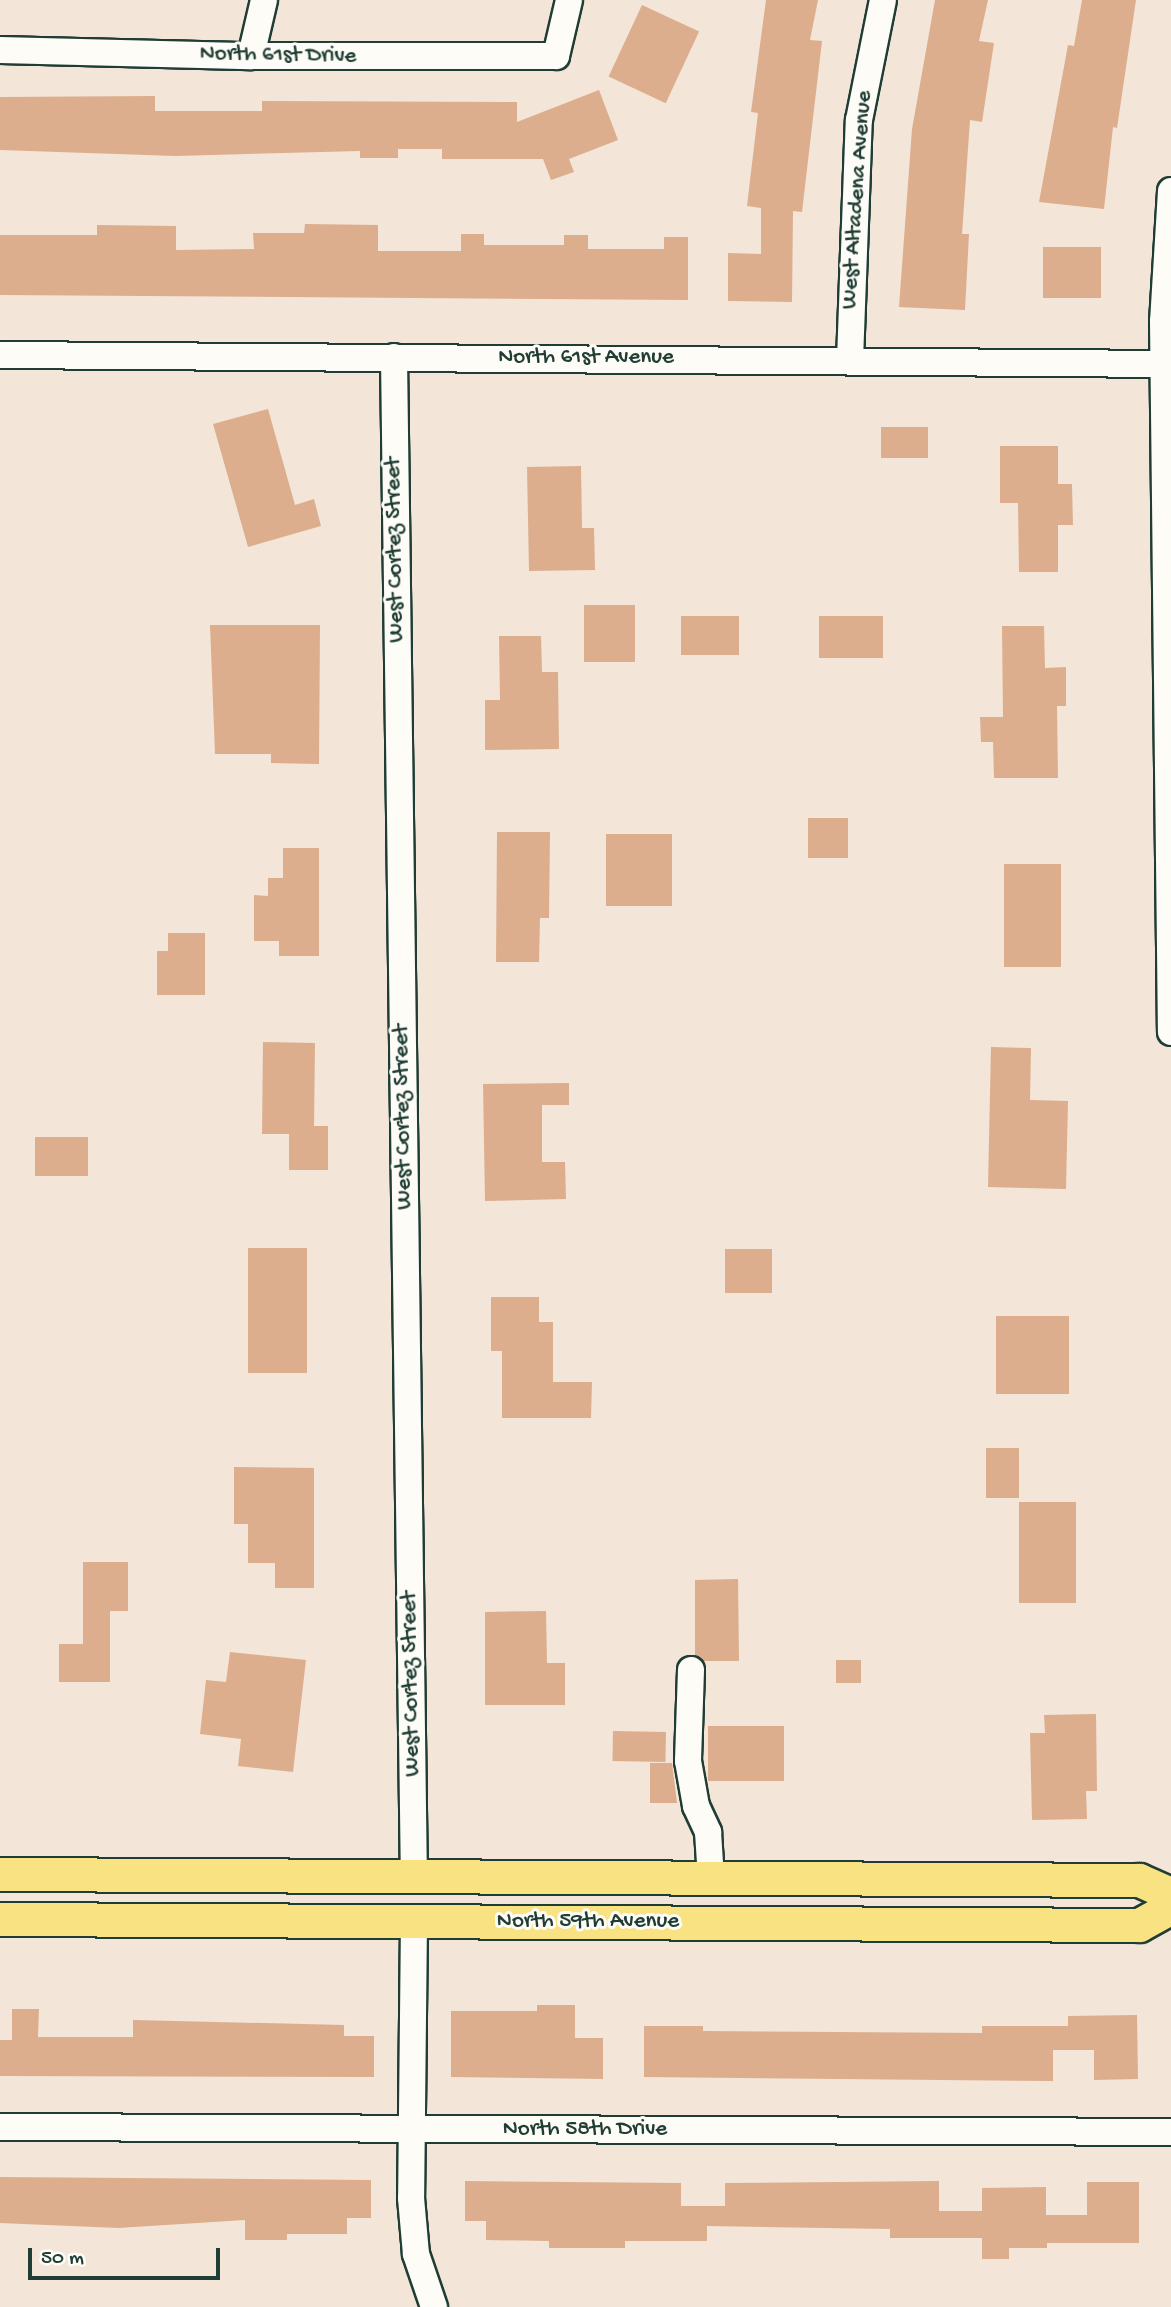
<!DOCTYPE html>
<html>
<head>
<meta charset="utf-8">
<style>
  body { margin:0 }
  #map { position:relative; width:1171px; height:2307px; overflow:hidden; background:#f3e5d7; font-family:"Gochi Hand",sans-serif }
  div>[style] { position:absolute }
  .building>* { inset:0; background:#dcae8d; transform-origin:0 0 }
  .roads { filter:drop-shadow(2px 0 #1f3d34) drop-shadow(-2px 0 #1f3d34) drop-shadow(0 2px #1f3d34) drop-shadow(0 -2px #1f3d34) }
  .minor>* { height:26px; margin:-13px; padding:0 13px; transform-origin:13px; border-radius:13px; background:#fdfcf7 }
  .major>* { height:33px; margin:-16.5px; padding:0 16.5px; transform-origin:16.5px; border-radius:16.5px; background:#f8e281 }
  span { translate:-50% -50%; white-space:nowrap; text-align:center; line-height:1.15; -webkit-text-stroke:6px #fdfcf7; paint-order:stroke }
  .street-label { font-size:23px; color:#1f3d34 }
  .scale { position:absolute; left:28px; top:2248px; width:192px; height:32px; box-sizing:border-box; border:4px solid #1f3d34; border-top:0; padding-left:9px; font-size:21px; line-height:24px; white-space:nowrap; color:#1f3d34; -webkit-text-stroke:5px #fdfcf7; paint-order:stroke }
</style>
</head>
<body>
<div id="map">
  <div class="building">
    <i style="clip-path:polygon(766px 0,818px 0,810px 40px,822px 41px,802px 212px,793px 211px,792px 302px,728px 301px,728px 253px,761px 254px,761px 208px,747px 206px,758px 113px,751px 112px)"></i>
    <i style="clip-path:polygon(935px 0,988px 0,979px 41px,994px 43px,982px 122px,970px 120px,962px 234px,969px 234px,965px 310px,899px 307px,912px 129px)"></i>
    <i style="clip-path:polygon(1082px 0,1136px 0,1117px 128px,1113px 127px,1104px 209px,1039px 202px,1068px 45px,1074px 46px)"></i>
    <i style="left:642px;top:5px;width:63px;height:79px;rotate:25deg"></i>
    <i style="clip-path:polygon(599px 90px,618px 140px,569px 159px,574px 172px,551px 180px,543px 159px,442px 159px,442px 149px,398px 149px,398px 158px,360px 158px,360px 151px,175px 156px,0 150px,0 97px,155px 96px,155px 111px,262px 111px,262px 101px,517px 102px,517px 122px)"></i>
    <i style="clip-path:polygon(305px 224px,378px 225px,378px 251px,461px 251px,461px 234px,484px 234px,484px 245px,564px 245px,564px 235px,588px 235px,588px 249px,664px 249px,664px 237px,688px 237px,688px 300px,0 295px,0 235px,97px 235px,97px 225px,176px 226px,176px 250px,254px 249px,253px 233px,304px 233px)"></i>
    <i style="left:1043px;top:247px;width:58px;height:51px"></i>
    <i style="clip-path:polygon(268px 409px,295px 505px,314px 499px,321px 526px,248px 547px,213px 424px)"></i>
    <i style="left:881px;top:427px;width:47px;height:31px"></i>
    <i style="clip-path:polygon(1000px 446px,1058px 446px,1058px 484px,1072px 484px,1073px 525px,1058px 525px,1058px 572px,1019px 572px,1018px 503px,1000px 503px)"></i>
    <i style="clip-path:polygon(581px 466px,582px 528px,594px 528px,595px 570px,529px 571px,527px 467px)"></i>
    <i style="left:584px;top:605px;width:51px;height:57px"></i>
    <i style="left:681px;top:616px;width:58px;height:39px"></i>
    <i style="left:819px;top:616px;width:64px;height:42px"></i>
    <i style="clip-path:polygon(210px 625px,320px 625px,319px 764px,271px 763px,271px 754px,215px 754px)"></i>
    <i style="clip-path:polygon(1002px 626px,1044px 626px,1045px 668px,1066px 667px,1066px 706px,1057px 706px,1058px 778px,994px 778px,993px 742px,981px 742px,980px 717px,1003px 717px)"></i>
    <i style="clip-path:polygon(499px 636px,541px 636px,542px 672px,558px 672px,559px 749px,485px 750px,485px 700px,500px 700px)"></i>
    <i style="left:808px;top:818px;width:40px;height:40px"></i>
    <i style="clip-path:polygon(497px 832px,550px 832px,549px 918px,540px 918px,539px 962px,496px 962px)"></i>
    <i style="left:606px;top:834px;width:66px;height:72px"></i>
    <i style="clip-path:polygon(283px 848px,319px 848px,319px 956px,279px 956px,279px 941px,254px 941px,254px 895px,268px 896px,268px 878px,283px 878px)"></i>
    <i style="left:1004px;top:864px;width:57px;height:103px"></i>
    <i style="clip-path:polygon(168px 933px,205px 933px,205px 995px,157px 995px,157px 951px,168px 951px)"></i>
    <i style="clip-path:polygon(263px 1042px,315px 1043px,314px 1126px,328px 1126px,328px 1170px,289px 1170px,289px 1134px,262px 1134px)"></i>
    <i style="clip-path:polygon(991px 1047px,1031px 1048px,1030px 1100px,1068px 1101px,1066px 1189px,988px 1187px)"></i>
    <i style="clip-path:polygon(569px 1083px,569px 1105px,542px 1105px,542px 1162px,565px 1162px,566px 1199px,485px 1201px,483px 1084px)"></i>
    <i style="left:35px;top:1137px;width:53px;height:39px"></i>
    <i style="left:248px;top:1248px;width:59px;height:125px"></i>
    <i style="left:725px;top:1249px;width:47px;height:44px"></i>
    <i style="clip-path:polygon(491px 1297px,539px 1297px,539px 1322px,553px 1322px,553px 1382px,592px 1382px,591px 1418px,502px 1418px,502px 1351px,491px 1351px)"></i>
    <i style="left:996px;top:1316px;width:73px;height:78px"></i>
    <i style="left:986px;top:1448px;width:33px;height:50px"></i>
    <i style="clip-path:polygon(234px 1467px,314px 1468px,314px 1588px,275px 1588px,275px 1563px,248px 1563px,248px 1524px,234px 1524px)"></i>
    <i style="left:1019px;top:1502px;width:57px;height:101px"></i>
    <i style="clip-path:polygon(83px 1562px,128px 1562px,128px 1611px,110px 1611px,110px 1682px,59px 1682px,59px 1644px,83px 1644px)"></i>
    <i style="clip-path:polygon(738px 1579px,739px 1661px,703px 1661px,695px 1655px,695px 1580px)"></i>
    <i style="clip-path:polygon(546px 1611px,547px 1663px,565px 1663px,565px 1705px,485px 1705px,485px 1612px)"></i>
    <i style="clip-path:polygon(230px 1652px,306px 1660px,293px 1772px,238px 1766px,241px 1739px,200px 1734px,206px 1680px,226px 1682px)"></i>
    <i style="left:836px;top:1660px;width:25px;height:23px"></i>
    <i style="clip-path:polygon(1096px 1714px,1097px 1791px,1086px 1791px,1087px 1819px,1032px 1820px,1030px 1733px,1045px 1733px,1044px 1715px)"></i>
    <i style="left:708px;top:1726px;width:76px;height:55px"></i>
    <i style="left:613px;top:1731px;width:53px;height:30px;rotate:1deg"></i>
    <i style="clip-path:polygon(650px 1763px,672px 1763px,677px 1803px,650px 1803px)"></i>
    <i style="clip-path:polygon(537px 2005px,575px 2005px,575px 2038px,603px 2038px,603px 2079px,451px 2077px,451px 2011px,537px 2011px)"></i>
    <i style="clip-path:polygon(12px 2009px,39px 2009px,38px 2037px,133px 2037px,133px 2020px,344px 2025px,344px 2036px,374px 2036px,374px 2077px,0 2076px,0 2040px,12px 2040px)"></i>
    <i style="clip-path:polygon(1137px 2015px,1138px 2079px,1094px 2080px,1094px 2050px,1053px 2050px,1053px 2081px,644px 2077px,644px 2026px,703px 2026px,703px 2031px,982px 2033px,982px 2026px,1068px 2026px,1068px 2016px)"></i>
    <i style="clip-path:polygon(0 2177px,371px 2180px,371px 2218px,347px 2218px,347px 2234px,287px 2234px,287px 2240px,245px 2240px,245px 2220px,118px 2228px,0 2223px)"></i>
    <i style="clip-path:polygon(465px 2181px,681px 2183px,681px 2206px,725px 2206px,725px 2183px,939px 2181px,939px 2211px,982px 2211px,982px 2188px,1046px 2187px,1046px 2215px,1087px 2215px,1087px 2182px,1139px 2182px,1139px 2243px,1047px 2243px,1047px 2248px,1009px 2248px,1009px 2259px,982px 2259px,982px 2238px,890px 2238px,890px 2229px,707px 2226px,707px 2241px,625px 2241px,625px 2248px,549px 2248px,549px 2241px,486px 2240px,486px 2221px,465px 2221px)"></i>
  </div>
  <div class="roads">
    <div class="minor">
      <i style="left:0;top:50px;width:251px;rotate:1.4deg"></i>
      <i style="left:251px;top:56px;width:305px"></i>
      <i style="left:556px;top:56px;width:57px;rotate:-76.9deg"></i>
      <i style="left:251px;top:56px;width:57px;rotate:-76.9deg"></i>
      <i style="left:1171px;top:191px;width:130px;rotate:93.5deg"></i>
      <i style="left:1163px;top:321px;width:711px;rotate:89.36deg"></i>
      <i style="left:0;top:355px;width:1171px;rotate:0.44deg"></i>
      <i style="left:394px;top:357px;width:1519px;rotate:89.25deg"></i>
      <i style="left:850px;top:360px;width:240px;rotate:-87.9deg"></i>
      <i style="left:859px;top:120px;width:122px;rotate:-78.7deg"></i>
      <i style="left:691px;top:1670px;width:91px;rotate:91.9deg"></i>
      <i style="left:688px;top:1761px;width:46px;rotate:79.9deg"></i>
      <i style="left:696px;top:1806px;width:29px;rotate:65deg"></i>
      <i style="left:708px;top:1832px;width:46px;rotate:86.3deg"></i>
      <i style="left:414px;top:1921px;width:277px;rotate:90.6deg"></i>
      <i style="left:411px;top:2198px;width:56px;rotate:84.9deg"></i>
      <i style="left:416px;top:2254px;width:56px;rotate:71.2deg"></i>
      <i style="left:0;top:2127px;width:1171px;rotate:0.24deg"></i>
    </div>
    <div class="major">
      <i style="left:0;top:1874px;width:1139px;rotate:0.3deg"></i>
      <i style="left:1139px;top:1880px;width:35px;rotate:24deg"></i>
      <i style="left:0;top:1919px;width:1139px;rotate:0.3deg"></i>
      <i style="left:1139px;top:1925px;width:37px;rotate:-29deg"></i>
    </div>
  </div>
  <div class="street-label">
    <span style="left:278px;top:56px;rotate:1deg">North 61st Drive</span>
    <span style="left:858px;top:200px;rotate:-86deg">West Altadena Avenue</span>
    <span style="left:586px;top:358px">North 61st Avenue</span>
    <span style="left:396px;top:550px;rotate:-91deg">West Cortez Street</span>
    <span style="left:404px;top:1117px;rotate:-91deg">West Cortez Street</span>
    <span style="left:412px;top:1684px;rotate:-91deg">West Cortez Street</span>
    <span style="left:588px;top:1922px">North 59th Avenue</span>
    <span style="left:585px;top:2130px">North 58th Drive</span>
  </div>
  <div class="scale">50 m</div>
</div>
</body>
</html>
